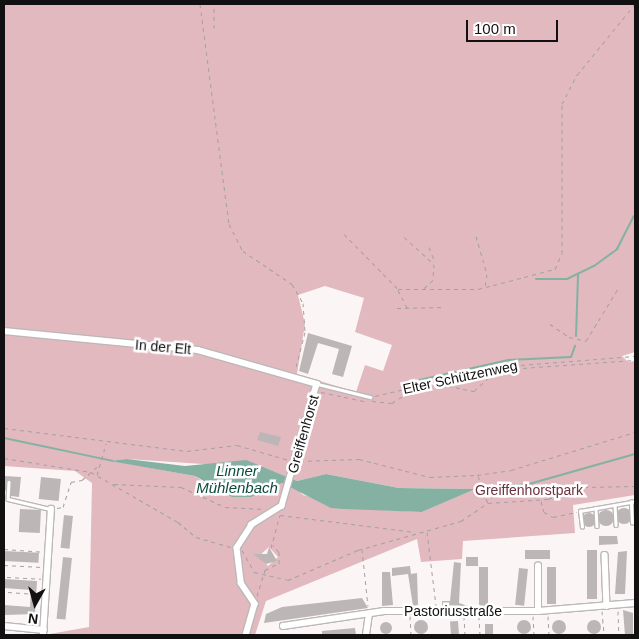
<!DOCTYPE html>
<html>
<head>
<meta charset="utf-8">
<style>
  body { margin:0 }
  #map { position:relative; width:639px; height:639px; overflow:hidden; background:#fcf5f6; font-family:Helvetica,sans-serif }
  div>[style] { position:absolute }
  .green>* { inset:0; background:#e1b9bf }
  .water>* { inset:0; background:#85b1a3 }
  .stream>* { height:2px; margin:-1px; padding:0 1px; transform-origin:1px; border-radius:1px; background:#85b1a3 }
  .building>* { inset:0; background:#bcb6b6; transform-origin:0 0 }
  .round { border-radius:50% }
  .path>* { height:1px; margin-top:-0.5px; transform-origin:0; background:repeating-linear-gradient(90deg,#a5a0a1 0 4px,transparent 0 8px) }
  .roads { filter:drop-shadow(1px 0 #bdb7b8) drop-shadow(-1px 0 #bdb7b8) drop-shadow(0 1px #bdb7b8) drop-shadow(0 -1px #bdb7b8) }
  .service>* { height:2.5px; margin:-1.25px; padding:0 1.25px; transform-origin:1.25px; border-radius:1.25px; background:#fff }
  .minor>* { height:5.5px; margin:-2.75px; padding:0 2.75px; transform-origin:2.75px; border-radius:2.75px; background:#fff }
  span { translate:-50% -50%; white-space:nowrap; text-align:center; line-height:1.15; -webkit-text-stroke:5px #fff; paint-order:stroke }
  .street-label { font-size:14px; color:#121011 }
  .park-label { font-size:14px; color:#6a323e }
  .water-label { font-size:15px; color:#0c4a3b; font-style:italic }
  .frame { position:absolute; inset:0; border:5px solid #121011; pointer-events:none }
  .north { position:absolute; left:10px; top:579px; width:50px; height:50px; -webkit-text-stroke:4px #fff; paint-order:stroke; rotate:187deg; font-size:14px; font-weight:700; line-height:20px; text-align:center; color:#121011 }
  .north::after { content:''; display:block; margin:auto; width:18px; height:22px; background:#121011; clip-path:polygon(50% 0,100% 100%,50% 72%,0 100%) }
  .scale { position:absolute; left:466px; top:20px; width:92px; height:22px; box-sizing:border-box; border:2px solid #121011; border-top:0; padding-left:6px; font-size:15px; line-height:18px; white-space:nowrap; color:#121011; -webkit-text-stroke:4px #fff; paint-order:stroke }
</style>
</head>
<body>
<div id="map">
  <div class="green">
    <i style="clip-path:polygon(evenodd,4px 4px,635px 4px,635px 352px,622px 356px,628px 362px,635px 361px,635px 495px,573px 505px,575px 533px,463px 541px,462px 559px,421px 562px,417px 539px,266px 601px,255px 635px,44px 635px,89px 627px,92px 483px,75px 471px,4px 466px,4px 4px,325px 286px,364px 298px,355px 332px,392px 345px,383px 371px,365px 365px,356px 392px,297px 374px,305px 324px,298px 295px,325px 286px,4px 4px,127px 459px,265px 468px,297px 481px,326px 474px,399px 488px,474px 489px,422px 512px,366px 509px,303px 495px,294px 486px,282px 483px,266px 490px,216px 491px,195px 476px,113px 461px,127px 459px,4px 4px,269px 547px,278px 557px,268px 566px,259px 556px,269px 547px)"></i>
  </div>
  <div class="water">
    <i style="clip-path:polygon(127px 459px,185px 466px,246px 460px,297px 481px,326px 474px,399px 488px,475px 489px,422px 512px,344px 509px,331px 508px,282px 483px,251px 497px,232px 497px,195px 476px,110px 461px)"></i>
  </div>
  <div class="stream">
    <i style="left:536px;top:279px;width:31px"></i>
    <i style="left:567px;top:279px;width:30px;rotate:-26deg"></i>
    <i style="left:594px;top:266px;width:29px;rotate:-36deg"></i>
    <i style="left:617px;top:249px;width:37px;rotate:-63deg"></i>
    <i style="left:576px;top:336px;width:61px;rotate:-88.1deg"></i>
    <i style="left:406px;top:383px;width:105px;rotate:-12.7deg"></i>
    <i style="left:508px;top:360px;width:63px;rotate:-2.7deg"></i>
    <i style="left:571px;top:357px;width:12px;rotate:-70deg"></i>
    <i style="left:4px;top:438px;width:111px;rotate:11.9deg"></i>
    <i style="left:474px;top:489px;width:55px;rotate:-5.2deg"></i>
    <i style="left:529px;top:484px;width:110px;rotate:-15.8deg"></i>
  </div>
  <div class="building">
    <i style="clip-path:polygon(308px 333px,352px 346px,343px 377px,332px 374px,339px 349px,318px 343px,308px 374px,299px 371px)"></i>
    <i style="clip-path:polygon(260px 432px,281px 437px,278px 446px,257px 440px)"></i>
    <i style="clip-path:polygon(4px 476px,21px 477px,19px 497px,11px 496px,9px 479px,4px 496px)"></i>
    <i style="left:41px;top:477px;width:20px;height:22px;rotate:6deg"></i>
    <i class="round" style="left:616px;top:508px;width:16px;height:16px"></i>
    <i style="left:20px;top:509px;width:21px;height:23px;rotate:3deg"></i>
    <i class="round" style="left:598px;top:510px;width:16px;height:16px"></i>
    <i class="round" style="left:582px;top:513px;width:14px;height:14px"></i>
    <i style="left:64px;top:515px;width:9px;height:33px;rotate:6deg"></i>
    <i style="clip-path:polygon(599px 536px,617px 536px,618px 544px,599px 545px)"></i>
    <i style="clip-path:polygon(269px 547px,277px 561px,266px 564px,253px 554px,267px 554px)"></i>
    <i style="left:525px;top:550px;width:25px;height:9px"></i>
    <i style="left:587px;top:550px;width:10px;height:49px"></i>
    <i style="left:4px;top:551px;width:35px;height:10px;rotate:3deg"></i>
    <i style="clip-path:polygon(627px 551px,625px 594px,615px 594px,618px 552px)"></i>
    <i style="left:63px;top:557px;width:9px;height:62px;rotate:6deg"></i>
    <i style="left:466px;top:557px;width:12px;height:9px"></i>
    <i style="clip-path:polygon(454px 562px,461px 563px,459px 603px,468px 606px,442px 606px,442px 601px,450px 601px)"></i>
    <i style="clip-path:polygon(410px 566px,411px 574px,417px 573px,418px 605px,413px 606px,408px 574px,392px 576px,392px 568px)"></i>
    <i style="left:479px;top:567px;width:9px;height:39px"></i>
    <i style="left:547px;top:567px;width:9px;height:37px"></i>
    <i style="left:519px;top:568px;width:9px;height:37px;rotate:6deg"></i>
    <i style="clip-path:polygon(382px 572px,390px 572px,393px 605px,382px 606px)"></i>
    <i style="clip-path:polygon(4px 579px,37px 581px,35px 614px,4px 615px,4px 605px,30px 607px,31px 590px,4px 588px)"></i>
    <i style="clip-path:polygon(362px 598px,368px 608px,264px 623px,266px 614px,282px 607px)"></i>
    <i style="clip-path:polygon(623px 610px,633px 613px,633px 635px,625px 635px)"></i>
    <i class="round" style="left:414px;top:620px;width:14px;height:14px"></i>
    <i class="round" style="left:517px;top:620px;width:14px;height:14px"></i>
    <i class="round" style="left:552px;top:620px;width:14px;height:14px"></i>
    <i class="round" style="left:587px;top:620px;width:14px;height:14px"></i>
    <i style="left:458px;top:621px;width:14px;height:8px;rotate:86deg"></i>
    <i class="round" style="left:380px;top:622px;width:12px;height:12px"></i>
    <i style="left:485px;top:624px;width:8px;height:11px"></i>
    <i style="clip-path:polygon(355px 628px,356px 635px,322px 635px,322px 631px)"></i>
  </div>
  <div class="path">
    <i style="left:200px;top:4px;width:222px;rotate:82.5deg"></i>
    <i style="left:229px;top:224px;width:30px;rotate:63deg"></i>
    <i style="left:243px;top:251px;width:59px;rotate:34deg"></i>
    <i style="left:292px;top:284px;width:22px;rotate:60deg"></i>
    <i style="left:303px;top:303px;width:29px;rotate:86deg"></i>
    <i style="left:305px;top:332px;width:40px;rotate:104.4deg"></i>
    <i style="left:214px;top:28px;width:24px;rotate:-90deg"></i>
    <i style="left:344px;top:234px;width:77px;rotate:45.5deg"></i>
    <i style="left:398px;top:289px;width:80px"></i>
    <i style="left:478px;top:289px;width:80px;rotate:-14.6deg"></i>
    <i style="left:555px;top:269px;width:17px;rotate:-66deg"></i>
    <i style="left:562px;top:253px;width:149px;rotate:-90deg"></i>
    <i style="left:562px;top:104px;width:33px;rotate:-63deg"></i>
    <i style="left:577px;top:75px;width:92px;rotate:-50.8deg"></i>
    <i style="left:476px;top:236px;width:40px;rotate:74deg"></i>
    <i style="left:487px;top:274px;width:13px;rotate:99deg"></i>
    <i style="left:404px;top:237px;width:40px;rotate:42deg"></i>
    <i style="left:434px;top:264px;width:16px;rotate:94deg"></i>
    <i style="left:433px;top:280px;width:12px;rotate:138deg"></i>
    <i style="left:429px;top:247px;width:16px;rotate:68deg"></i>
    <i style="left:398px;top:290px;width:20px;rotate:63deg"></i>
    <i style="left:397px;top:308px;width:48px;rotate:-1.2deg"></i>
    <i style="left:550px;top:324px;width:23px;rotate:34deg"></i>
    <i style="left:569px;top:337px;width:17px;rotate:13deg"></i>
    <i style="left:586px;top:341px;width:63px;rotate:-58.6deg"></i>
    <i style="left:321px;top:392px;width:48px;rotate:12deg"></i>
    <i style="left:375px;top:396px;width:125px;rotate:-13.4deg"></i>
    <i style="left:497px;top:367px;width:138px;rotate:-4.6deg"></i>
    <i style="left:372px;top:401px;width:20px;rotate:6deg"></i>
    <i style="left:392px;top:403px;width:22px;rotate:-32deg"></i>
    <i style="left:411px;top:391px;width:30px;rotate:-14deg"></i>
    <i style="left:440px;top:384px;width:35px;rotate:12deg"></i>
    <i style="left:474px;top:391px;width:27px;rotate:-42deg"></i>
    <i style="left:494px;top:373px;width:14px;rotate:-17deg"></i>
    <i style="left:507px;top:369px;width:128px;rotate:-4deg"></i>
    <i style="left:4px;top:428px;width:184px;rotate:7.2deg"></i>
    <i style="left:187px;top:451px;width:50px;rotate:-6.8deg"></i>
    <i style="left:237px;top:445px;width:54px;rotate:16.1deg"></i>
    <i style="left:4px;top:458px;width:88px;rotate:9.1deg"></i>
    <i style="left:91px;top:472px;width:100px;rotate:29.9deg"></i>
    <i style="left:178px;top:522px;width:23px;rotate:40deg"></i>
    <i style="left:196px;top:537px;width:36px;rotate:16deg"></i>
    <i style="left:300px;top:461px;width:59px;rotate:-1.9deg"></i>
    <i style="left:359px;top:459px;width:73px;rotate:14.2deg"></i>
    <i style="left:430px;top:477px;width:47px;rotate:-2.4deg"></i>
    <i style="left:477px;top:475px;width:34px;rotate:-8deg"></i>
    <i style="left:511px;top:470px;width:130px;rotate:-17deg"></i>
    <i style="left:97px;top:475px;width:33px;rotate:-74deg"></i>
    <i style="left:478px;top:476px;width:29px;rotate:70deg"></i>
    <i style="left:114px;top:484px;width:67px;rotate:2.6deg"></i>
    <i style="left:181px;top:487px;width:48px;rotate:24.4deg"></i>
    <i style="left:225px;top:507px;width:40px;rotate:2.9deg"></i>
    <i style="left:541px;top:501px;width:11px;rotate:75deg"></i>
    <i style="left:544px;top:512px;width:10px;rotate:29deg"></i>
    <i style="left:553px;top:517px;width:24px;rotate:-12deg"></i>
    <i style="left:57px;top:508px;width:6px;rotate:-9deg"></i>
    <i style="left:63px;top:507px;width:26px;rotate:-72deg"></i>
    <i style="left:71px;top:482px;width:11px;rotate:-10deg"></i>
    <i style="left:82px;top:480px;width:21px;rotate:-41deg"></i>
    <i style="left:280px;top:515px;width:136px;rotate:7.2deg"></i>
    <i style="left:427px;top:532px;width:74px;rotate:83deg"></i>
    <i style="left:271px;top:548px;width:34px;rotate:-75deg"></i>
    <i style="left:4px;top:549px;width:39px;rotate:4deg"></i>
    <i style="left:362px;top:549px;width:57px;rotate:84deg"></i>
    <i style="left:242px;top:550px;width:25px;rotate:61deg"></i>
    <i style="left:254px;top:572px;width:35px;rotate:13deg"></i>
    <i style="left:288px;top:580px;width:76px;rotate:-23.2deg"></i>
    <i style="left:358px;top:550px;width:107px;rotate:-15.7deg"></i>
    <i style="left:461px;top:521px;width:32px;rotate:-34deg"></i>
    <i style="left:488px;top:503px;width:60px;rotate:-3.8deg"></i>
    <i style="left:548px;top:499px;width:38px;rotate:-18deg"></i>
    <i style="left:584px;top:487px;width:51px;rotate:-1.1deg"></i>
    <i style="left:4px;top:565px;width:38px;rotate:3deg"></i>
    <i style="left:265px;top:570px;width:16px;rotate:-27deg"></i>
    <i style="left:279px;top:563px;width:11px;rotate:-90deg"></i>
    <i style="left:279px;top:552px;width:9px;rotate:-131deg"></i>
    <i style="left:7px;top:577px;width:34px;rotate:3deg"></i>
    <i style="left:8px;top:592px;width:32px;rotate:4deg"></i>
    <i style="left:257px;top:596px;width:31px;rotate:-73deg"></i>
    <i style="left:602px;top:611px;width:24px;rotate:85deg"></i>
    <i style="left:618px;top:611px;width:24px;rotate:88deg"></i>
    <i style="left:410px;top:616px;width:19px;rotate:87deg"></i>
    <i style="left:464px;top:616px;width:19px;rotate:87deg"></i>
    <i style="left:479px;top:616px;width:19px;rotate:87deg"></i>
    <i style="left:533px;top:616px;width:19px;rotate:87deg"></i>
    <i style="left:548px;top:616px;width:19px;rotate:87deg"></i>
  </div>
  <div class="roads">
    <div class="service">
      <i style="left:318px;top:384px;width:54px;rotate:14deg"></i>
      <i style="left:9px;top:482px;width:17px;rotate:93deg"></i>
      <i style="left:8px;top:499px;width:43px;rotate:13.4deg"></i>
      <i style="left:615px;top:505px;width:20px;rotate:87deg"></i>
      <i style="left:596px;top:508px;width:18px;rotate:87deg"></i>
      <i style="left:632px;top:523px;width:21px;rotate:-93deg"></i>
      <i style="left:631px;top:502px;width:4px;rotate:-14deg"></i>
      <i style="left:582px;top:527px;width:16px;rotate:-97deg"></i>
      <i style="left:580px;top:511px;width:52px;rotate:-10deg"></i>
    </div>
    <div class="minor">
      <i style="left:4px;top:331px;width:195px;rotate:5.6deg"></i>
      <i style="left:198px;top:350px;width:124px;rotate:15.9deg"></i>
      <i style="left:317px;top:384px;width:127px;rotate:106deg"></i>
      <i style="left:282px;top:506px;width:36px;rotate:148deg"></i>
      <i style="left:252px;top:525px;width:27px;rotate:123deg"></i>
      <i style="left:237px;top:548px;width:35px;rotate:83deg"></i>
      <i style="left:241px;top:583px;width:25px;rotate:56deg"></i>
      <i style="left:255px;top:604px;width:32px;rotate:106deg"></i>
      <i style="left:605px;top:555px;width:51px;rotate:87.8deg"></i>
      <i style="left:538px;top:611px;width:45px;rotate:-90deg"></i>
      <i style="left:4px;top:626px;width:40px;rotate:5.7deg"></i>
      <i style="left:283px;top:626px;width:102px;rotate:-8.4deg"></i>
      <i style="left:384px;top:611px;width:154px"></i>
      <i style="left:538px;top:611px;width:97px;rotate:-4.7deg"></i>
      <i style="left:43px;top:635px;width:126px;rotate:-86.4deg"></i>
      <i style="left:366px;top:635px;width:21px;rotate:-82deg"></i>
    </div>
  </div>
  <div class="street-label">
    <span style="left:163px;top:347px;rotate:5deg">In der Elt</span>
    <span style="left:460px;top:377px;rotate:-12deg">Elter Schützenweg</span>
    <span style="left:303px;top:434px;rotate:-74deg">Greiffenhorst</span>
    <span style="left:453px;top:611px">Pastoriusstraße</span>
  </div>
  <div class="park-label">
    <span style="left:529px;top:490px">Greiffenhorstpark</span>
  </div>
  <div class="water-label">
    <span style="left:237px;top:479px">Linner<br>Mühlenbach</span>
  </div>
  <div class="frame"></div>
  <div class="north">N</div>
  <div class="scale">100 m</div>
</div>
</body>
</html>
